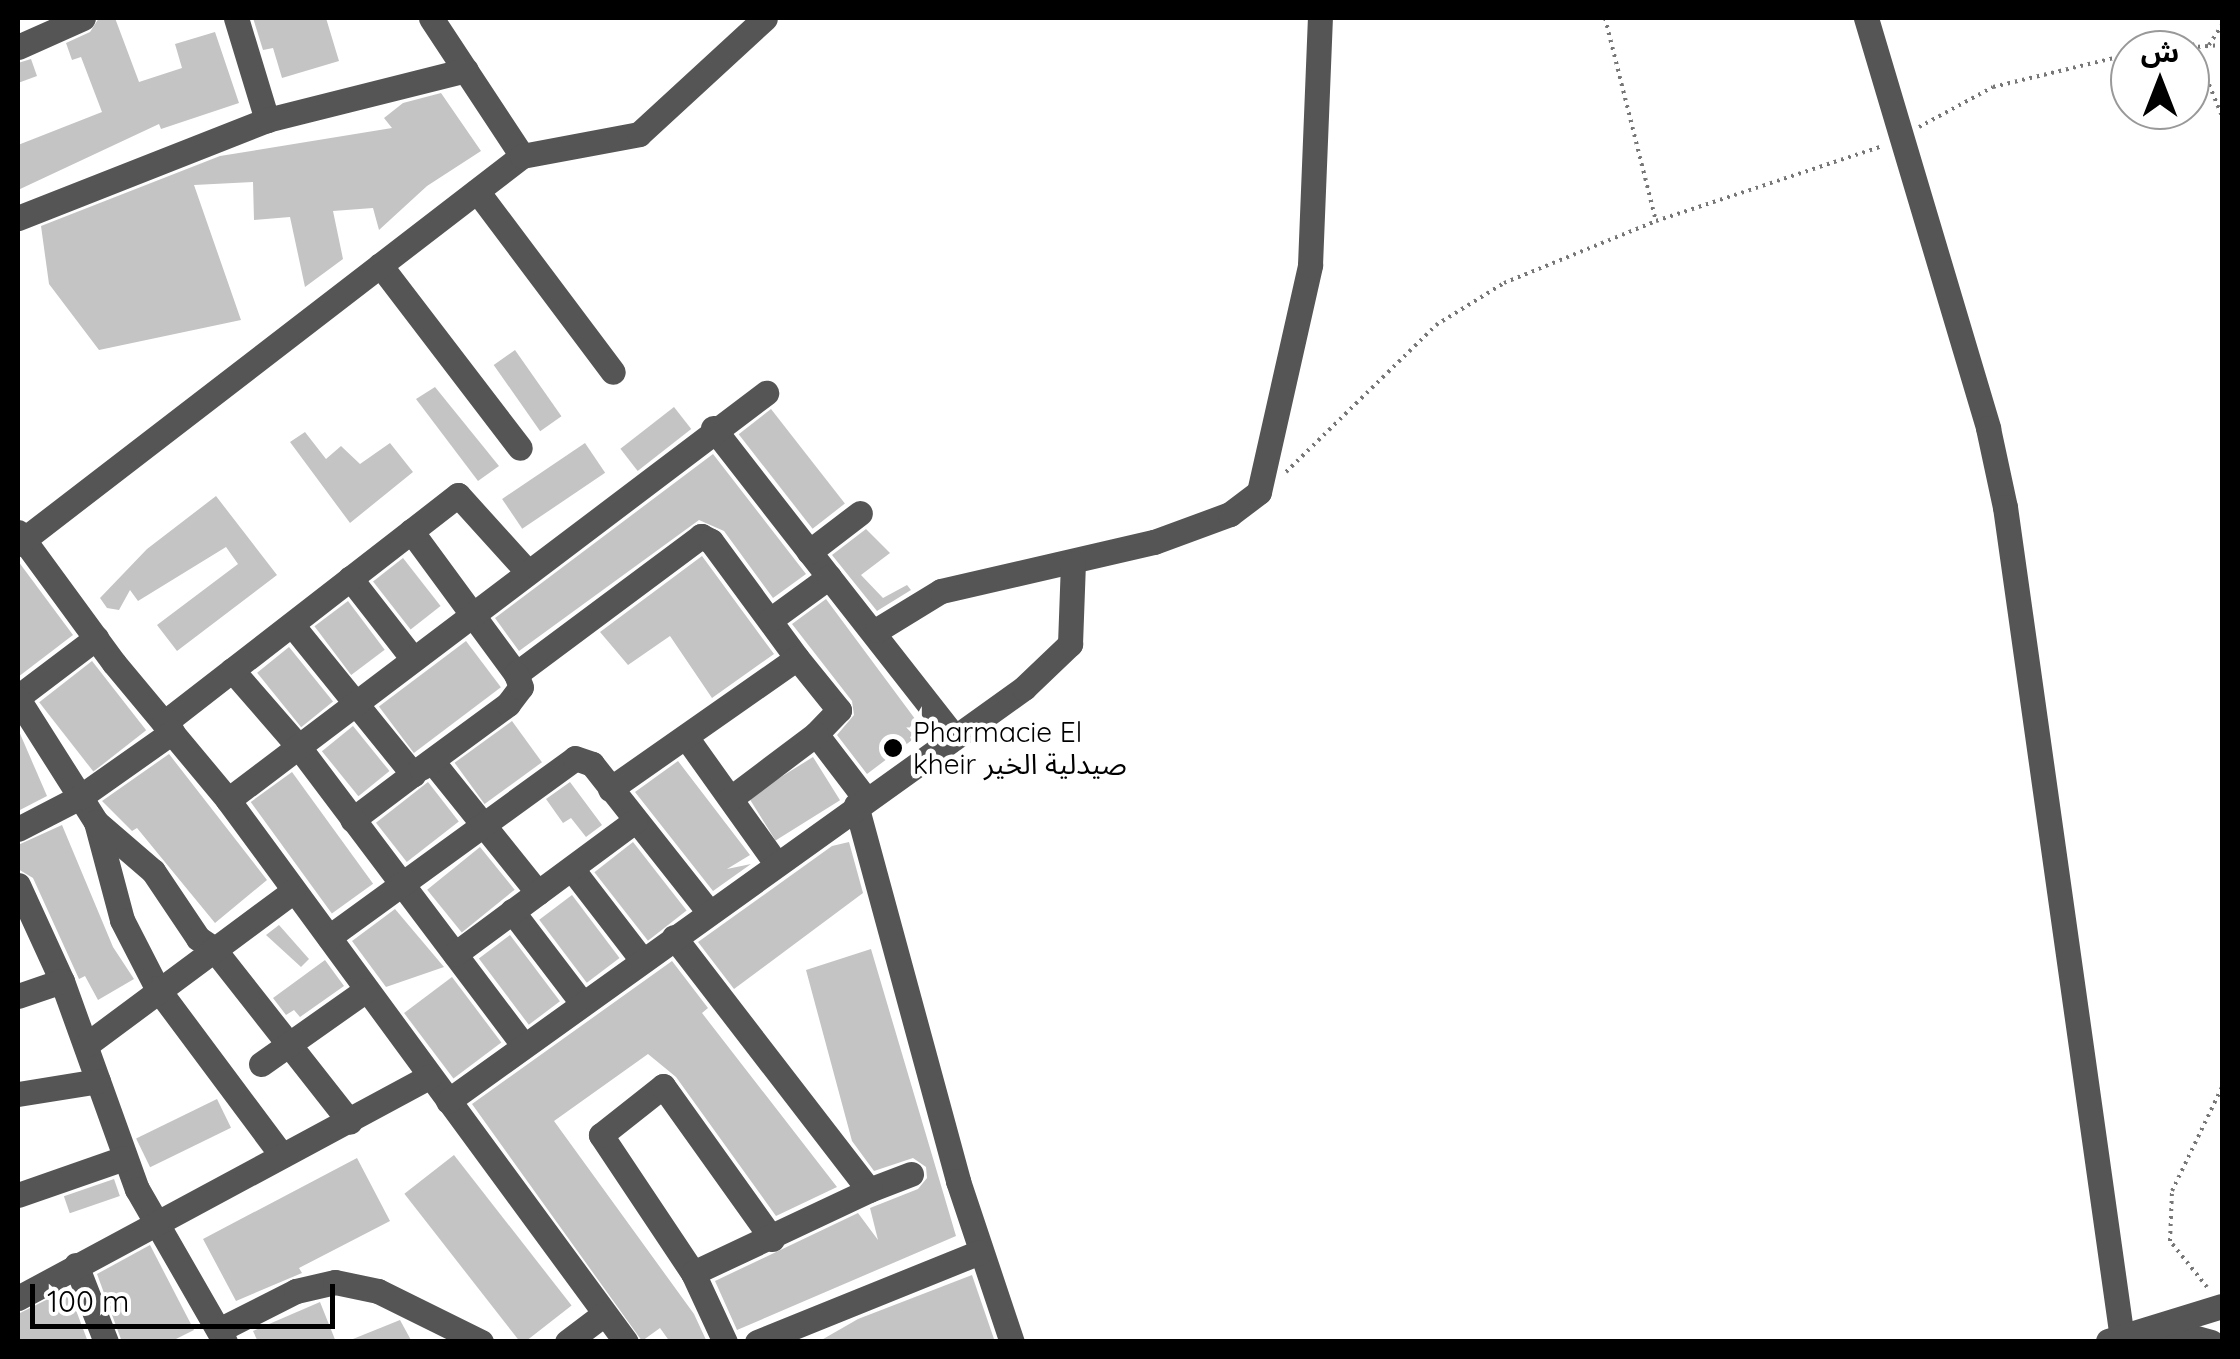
<!DOCTYPE html>
<html>
<head>
<meta charset="utf-8">
<style>
  body { margin:0 }
  #map { position:relative; width:2240px; height:1359px; overflow:hidden; background:#fff; font-family:Quicksand,"Noto Sans Arabic",sans-serif }
  div>[style] { position:absolute }
  .building>* { inset:0; background:#c4c4c4; transform-origin:0 0 }
  .path>* { height:4px; margin-top:-2px; transform-origin:0; background:repeating-linear-gradient(90deg,#777 0 2.5px,transparent 0 7.5px) }
  .minor>* { height:25px; margin:-12.5px; padding:0 12.5px; transform-origin:12.5px; border-radius:12.5px; background:#555 }
  .dots>* { width:28px; height:28px; translate:-50% -50%; box-sizing:border-box; border:5px solid #fff; border-radius:50% }
  span { translate:-50% -50%; white-space:nowrap; text-align:center; line-height:1.15; -webkit-text-stroke:9px #fff; paint-order:stroke }
  .poi-label { font-size:28px; color:#000 }
  .left { translate:0 -50%; text-align:left }
  .frame { position:absolute; inset:0; border:20px solid #000; pointer-events:none }
  .north { position:absolute; left:2110px; top:30px; width:100px; height:100px; box-sizing:border-box; background:#fff; border:2px solid #999; border-radius:50%; rotate:0deg; font-size:28px; font-weight:700; line-height:40px; text-align:center; color:#000 }
  .north::after { content:''; display:block; margin:auto; width:35px; height:45px; background:#000; clip-path:polygon(50% 0,100% 100%,50% 72%,0 100%) }
  .scale { position:absolute; left:30px; top:1284px; width:305px; height:45px; box-sizing:border-box; border:5px solid #000; border-top:0; padding-left:12px; font-size:30px; line-height:35px; white-space:nowrap; color:#000; -webkit-text-stroke:8px #fff; paint-order:stroke }
</style>
</head>
<body>
<div id="map">
  <div class="building">
    <i style="clip-path:polygon(99px 18px,115px 18px,139px 82px,182px 68px,175px 44px,215px 32px,239px 103px,161px 129px,159px 124px,18px 190px,18px 145px,102px 112px,81px 57px,72px 60px,66px 43px,90px 32px)"></i>
    <i style="clip-path:polygon(253px 18px,326px 18px,339px 61px,282px 78px,273px 48px,263px 50px)"></i>
    <i style="clip-path:polygon(31px 59px,37px 76px,18px 83px,18px 63px)"></i>
    <i style="clip-path:polygon(441px 93px,481px 151px,427px 186px,379px 230px,373px 208px,333px 211px,343px 259px,305px 287px,290px 217px,254px 220px,253px 182px,194px 185px,241px 320px,99px 350px,49px 284px,41px 226px,220px 156px,392px 128px,384px 118px,403px 103px)"></i>
    <i style="left:515px;top:350px;width:81px;height:26px;rotate:55deg"></i>
    <i style="clip-path:polygon(435px 387px,499px 466px,478px 481px,416px 399px)"></i>
    <i style="left:674px;top:407px;width:28px;height:68px;rotate:52deg"></i>
    <i style="left:771px;top:409px;width:120px;height:41px;rotate:52deg"></i>
    <i style="clip-path:polygon(305px 432px,326px 459px,341px 446px,360px 464px,390px 443px,413px 472px,350px 523px,290px 442px)"></i>
    <i style="left:585px;top:443px;width:36px;height:100px;rotate:56deg"></i>
    <i style="clip-path:polygon(713px 454px,806px 574px,773px 598px,724px 531px,699px 520px,519px 651px,495px 618px)"></i>
    <i style="clip-path:polygon(216px 496px,277px 575px,177px 651px,157px 625px,238px 564px,226px 547px,138px 601px,130px 590px,119px 610px,107px 608px,100px 598px,147px 549px)"></i>
    <i style="clip-path:polygon(866px 529px,890px 553px,861px 575px,883px 598px,907px 585px,911px 590px,877px 611px,832px 555px)"></i>
    <i style="clip-path:polygon(702px 556px,774px 654px,712px 698px,670px 636px,628px 665px,600px 632px)"></i>
    <i style="left:403px;top:558px;width:61px;height:38px;rotate:52deg"></i>
    <i style="clip-path:polygon(18px 561px,73px 635px,18px 677px)"></i>
    <i style="clip-path:polygon(826px 599px,924px 731px,867px 774px,837px 735px,854px 715px,852px 701px,792px 624px)"></i>
    <i style="left:348px;top:601px;width:61px;height:42px;rotate:53deg"></i>
    <i style="left:466px;top:641px;width:58px;height:109px;rotate:53deg"></i>
    <i style="left:289px;top:647px;width:70px;height:41px;rotate:51deg"></i>
    <i style="left:92px;top:661px;width:88px;height:67px;rotate:52deg"></i>
    <i style="left:512px;top:721px;width:51px;height:71px;rotate:54deg"></i>
    <i style="left:353px;top:726px;width:58px;height:40px;rotate:51deg"></i>
    <i style="clip-path:polygon(18px 729px,47px 796px,18px 811px)"></i>
    <i style="clip-path:polygon(169px 754px,267px 880px,215px 923px,137px 828px,132px 831px,102px 801px)"></i>
    <i style="left:813px;top:757px;width:51px;height:76px;rotate:58deg"></i>
    <i style="clip-path:polygon(678px 761px,750px 855px,727px 869px,751px 864px,713px 891px,635px 792px)"></i>
    <i style="left:292px;top:772px;width:138px;height:51px;rotate:54deg"></i>
    <i style="left:428px;top:782px;width:50px;height:66px;rotate:52deg"></i>
    <i style="clip-path:polygon(570px 782px,602px 825px,586px 837px,571px 818px,563px 823px,546px 799px)"></i>
    <i style="clip-path:polygon(62px 825px,113px 947px,134px 979px,98px 1000px,85px 976px,79px 979px,33px 878px,18px 869px,18px 845px)"></i>
    <i style="left:633px;top:842px;width:87px;height:49px;rotate:52deg"></i>
    <i style="clip-path:polygon(849px 842px,863px 893px,734px 989px,698px 942px,832px 846px)"></i>
    <i style="left:480px;top:847px;width:55px;height:68px;rotate:51deg"></i>
    <i style="left:572px;top:895px;width:79px;height:41px;rotate:53deg"></i>
    <i style="clip-path:polygon(395px 909px,444px 967px,386px 987px,352px 941px)"></i>
    <i style="clip-path:polygon(279px 925px,309px 959px,301px 967px,266px 935px)"></i>
    <i style="left:510px;top:935px;width:83px;height:39px;rotate:53deg"></i>
    <i style="clip-path:polygon(871px 949px,956px 1236px,737px 1330px,715px 1281px,858px 1213px,878px 1240px,870px 1208px,918px 1189px,927px 1178px,926px 1167px,913px 1158px,874px 1171px,852px 1141px,806px 970px)"></i>
    <i style="clip-path:polygon(325px 960px,344px 986px,300px 1017px,294px 1010px,286px 1015px,273px 998px)"></i>
    <i style="clip-path:polygon(672px 961px,708px 1008px,702px 1013px,837px 1187px,776px 1216px,676px 1077px,648px 1054px,554px 1121px,694px 1314px,707px 1342px,670px 1342px,660px 1328px,642px 1341px,472px 1104px)"></i>
    <i style="left:452px;top:977px;width:82px;height:60px;rotate:53deg"></i>
    <i style="left:217px;top:1099px;width:32px;height:90px;rotate:64deg"></i>
    <i style="left:454px;top:1155px;width:191px;height:63px;rotate:52deg"></i>
    <i style="clip-path:polygon(357px 1158px,390px 1221px,299px 1268px,302px 1273px,236px 1301px,203px 1239px)"></i>
    <i style="left:114px;top:1179px;width:18px;height:53px;rotate:71deg"></i>
    <i style="clip-path:polygon(150px 1245px,194px 1330px,170px 1342px,122px 1342px,97px 1274px)"></i>
    <i style="clip-path:polygon(972px 1275px,995px 1342px,818px 1342px,858px 1319px)"></i>
    <i style="clip-path:polygon(68px 1289px,88px 1342px,18px 1342px,18px 1314px)"></i>
    <i style="clip-path:polygon(320px 1302px,336px 1342px,258px 1342px,253px 1331px)"></i>
    <i style="clip-path:polygon(400px 1320px,412px 1342px,349px 1342px,348px 1341px)"></i>
  </div>
  <div class="path">
    <i style="left:1605px;top:18px;width:209px;rotate:75.9deg"></i>
    <i style="left:2192px;top:43px;width:79px;rotate:67.7deg"></i>
    <i style="left:2209px;top:45px;width:24px;rotate:-57deg"></i>
    <i style="left:2153px;top:50px;width:69px;rotate:-4.1deg"></i>
    <i style="left:1919px;top:127px;width:84px;rotate:-28.4deg"></i>
    <i style="left:1993px;top:87px;width:141px;rotate:-13.5deg"></i>
    <i style="left:1286px;top:472px;width:210px;rotate:-44.4deg"></i>
    <i style="left:1436px;top:325px;width:80px;rotate:-31.7deg"></i>
    <i style="left:1504px;top:283px;width:164px;rotate:-22.2deg"></i>
    <i style="left:1656px;top:221px;width:236px;rotate:-18.3deg"></i>
    <i style="left:2207px;top:1287px;width:59px;rotate:-128.8deg"></i>
    <i style="left:2170px;top:1241px;width:50px;rotate:-87.7deg"></i>
    <i style="left:2172px;top:1191px;width:115px;rotate:-64.3deg"></i>
  </div>
  <div class="minor">
    <i style="left:236px;top:18px;width:107px;rotate:73.1deg"></i>
    <i style="left:431px;top:18px;width:165px;rotate:56.6deg"></i>
    <i style="left:1866px;top:18px;width:428px;rotate:73.4deg"></i>
    <i style="left:1988px;top:428px;width:81px;rotate:77.9deg"></i>
    <i style="left:2005px;top:507px;width:839px;rotate:81.99deg"></i>
    <i style="left:18px;top:47px;width:71px;rotate:-24deg"></i>
    <i style="left:477px;top:191px;width:226px;rotate:53.1deg"></i>
    <i style="left:18px;top:218px;width:268px;rotate:-21.5deg"></i>
    <i style="left:267px;top:120px;width:205px;rotate:-14.1deg"></i>
    <i style="left:380px;top:265px;width:230px;rotate:52.6deg"></i>
    <i style="left:713px;top:428px;width:189px;rotate:52.1deg"></i>
    <i style="left:411px;top:531px;width:177px;rotate:53.7deg"></i>
    <i style="left:516px;top:674px;width:231px;rotate:-36.7deg"></i>
    <i style="left:701px;top:536px;width:11px;rotate:27deg"></i>
    <i style="left:711px;top:541px;width:145px;rotate:53.7deg"></i>
    <i style="left:18px;top:532px;width:162px;rotate:53.8deg"></i>
    <i style="left:114px;top:663px;width:178px;rotate:50.2deg"></i>
    <i style="left:228px;top:800px;width:672px;rotate:53.71deg"></i>
    <i style="left:18px;top:544px;width:636px;rotate:-37.59deg"></i>
    <i style="left:522px;top:156px;width:119px;rotate:-10.6deg"></i>
    <i style="left:639px;top:134px;width:171px;rotate:-42.6deg"></i>
    <i style="left:809px;top:552px;width:64px;rotate:-37.4deg"></i>
    <i style="left:350px;top:578px;width:103px;rotate:52.1deg"></i>
    <i style="left:770px;top:620px;width:73px;rotate:-36.1deg"></i>
    <i style="left:829px;top:577px;width:201px;rotate:51.9deg"></i>
    <i style="left:293px;top:626px;width:191px;rotate:51deg"></i>
    <i style="left:413px;top:774px;width:76px;rotate:143deg"></i>
    <i style="left:877px;top:630px;width:75px;rotate:-31.4deg"></i>
    <i style="left:941px;top:591px;width:219px;rotate:-13deg"></i>
    <i style="left:1154px;top:542px;width:81px;rotate:-20.2deg"></i>
    <i style="left:1230px;top:514px;width:36px;rotate:-37deg"></i>
    <i style="left:1259px;top:492px;width:233px;rotate:-77.3deg"></i>
    <i style="left:1310px;top:265px;width:247px;rotate:-87.7deg"></i>
    <i style="left:232px;top:670px;width:101px;rotate:49deg"></i>
    <i style="left:298px;top:746px;width:374px;rotate:53deg"></i>
    <i style="left:18px;top:697px;width:98px;rotate:-37.1deg"></i>
    <i style="left:18px;top:699px;width:146px;rotate:57.6deg"></i>
    <i style="left:96px;top:822px;width:75px;rotate:40.7deg"></i>
    <i style="left:153px;top:871px;width:81px;rotate:56.1deg"></i>
    <i style="left:198px;top:938px;width:18px;rotate:34deg"></i>
    <i style="left:213px;top:948px;width:221px;rotate:51.8deg"></i>
    <i style="left:164px;top:723px;width:372px;rotate:-37.8deg"></i>
    <i style="left:458px;top:495px;width:103px;rotate:47.8deg"></i>
    <i style="left:686px;top:737px;width:153px;rotate:54.5deg"></i>
    <i style="left:432px;top:761px;width:169px;rotate:51.2deg"></i>
    <i style="left:421px;top:768px;width:108px;rotate:-36.3deg"></i>
    <i style="left:508px;top:704px;width:21px;rotate:-53deg"></i>
    <i style="left:521px;top:687px;width:14px;rotate:-111deg"></i>
    <i style="left:610px;top:789px;width:228px;rotate:-35deg"></i>
    <i style="left:797px;top:658px;width:67px;rotate:51.1deg"></i>
    <i style="left:839px;top:710px;width:33px;rotate:134deg"></i>
    <i style="left:816px;top:734px;width:81px;rotate:52.6deg"></i>
    <i style="left:731px;top:798px;width:106px;rotate:-37deg"></i>
    <i style="left:228px;top:800px;width:675px;rotate:-37.11deg"></i>
    <i style="left:856px;top:805px;width:390px;rotate:74.8deg"></i>
    <i style="left:958px;top:1181px;width:170px;rotate:71.5deg"></i>
    <i style="left:96px;top:822px;width:101px;rotate:75.1deg"></i>
    <i style="left:122px;top:920px;width:76px;rotate:62.8deg"></i>
    <i style="left:157px;top:988px;width:209px;rotate:53.3deg"></i>
    <i style="left:18px;top:829px;width:70px;rotate:-27.3deg"></i>
    <i style="left:80px;top:797px;width:113px;rotate:-35.2deg"></i>
    <i style="left:572px;top:869px;width:115px;rotate:52.4deg"></i>
    <i style="left:18px;top:885px;width:106px;rotate:65.4deg"></i>
    <i style="left:62px;top:981px;width:221px;rotate:70.2deg"></i>
    <i style="left:137px;top:1189px;width:177px;rotate:60.1deg"></i>
    <i style="left:512px;top:911px;width:116px;rotate:52.7deg"></i>
    <i style="left:329px;top:937px;width:304px;rotate:-36deg"></i>
    <i style="left:575px;top:758px;width:18px;rotate:19deg"></i>
    <i style="left:592px;top:764px;width:189px;rotate:51.7deg"></i>
    <i style="left:674px;top:937px;width:319px;rotate:52.4deg"></i>
    <i style="left:869px;top:1190px;width:45px;rotate:-20.9deg"></i>
    <i style="left:455px;top:954px;width:224px;rotate:-36.5deg"></i>
    <i style="left:18px;top:996px;width:46px;rotate:-18.8deg"></i>
    <i style="left:86px;top:1045px;width:258px;rotate:-36.6deg"></i>
    <i style="left:261px;top:1064px;width:128px;rotate:-35.2deg"></i>
    <i style="left:18px;top:1094px;width:81px;rotate:-9.2deg"></i>
    <i style="left:448px;top:1101px;width:709px;rotate:-35.64deg"></i>
    <i style="left:1024px;top:688px;width:64px;rotate:-43.7deg"></i>
    <i style="left:1070px;top:644px;width:81px;rotate:-87.9deg"></i>
    <i style="left:18px;top:1195px;width:112px;rotate:-19.2deg"></i>
    <i style="left:76px;top:1265px;width:83px;rotate:68.7deg"></i>
    <i style="left:693px;top:1273px;width:166px;rotate:-123.7deg"></i>
    <i style="left:601px;top:1135px;width:79px;rotate:-38.3deg"></i>
    <i style="left:663px;top:1086px;width:188px;rotate:54.5deg"></i>
    <i style="left:18px;top:1298px;width:468px;rotate:-28.3deg"></i>
    <i style="left:2164px;top:1329px;width:49px;rotate:15.5deg"></i>
    <i style="left:219px;top:1330px;width:86px;rotate:-26.9deg"></i>
    <i style="left:296px;top:1291px;width:40px;rotate:-13deg"></i>
    <i style="left:335px;top:1282px;width:44px;rotate:11.8deg"></i>
    <i style="left:378px;top:1291px;width:115px;rotate:26.3deg"></i>
    <i style="left:2108px;top:1341px;width:119px;rotate:-17.1deg"></i>
    <i style="left:567px;top:1342px;width:46px;rotate:-37.1deg"></i>
    <i style="left:725px;top:1342px;width:76px;rotate:-114.9deg"></i>
    <i style="left:693px;top:1273px;width:195px;rotate:-25.2deg"></i>
    <i style="left:757px;top:1342px;width:240px;rotate:-22deg"></i>
  </div>
  <div class="dots">
    <i style="left:893px;top:748px;background:#000"></i>
  </div>
  <div class="poi-label">
    <span class="left" style="left:913px;top:748px">Pharmacie El<br>kheir صيدلية الخير</span>
  </div>
  <div class="frame"></div>
  <div class="north">ش</div>
  <div class="scale">100 m</div>
</div>
</body>
</html>
